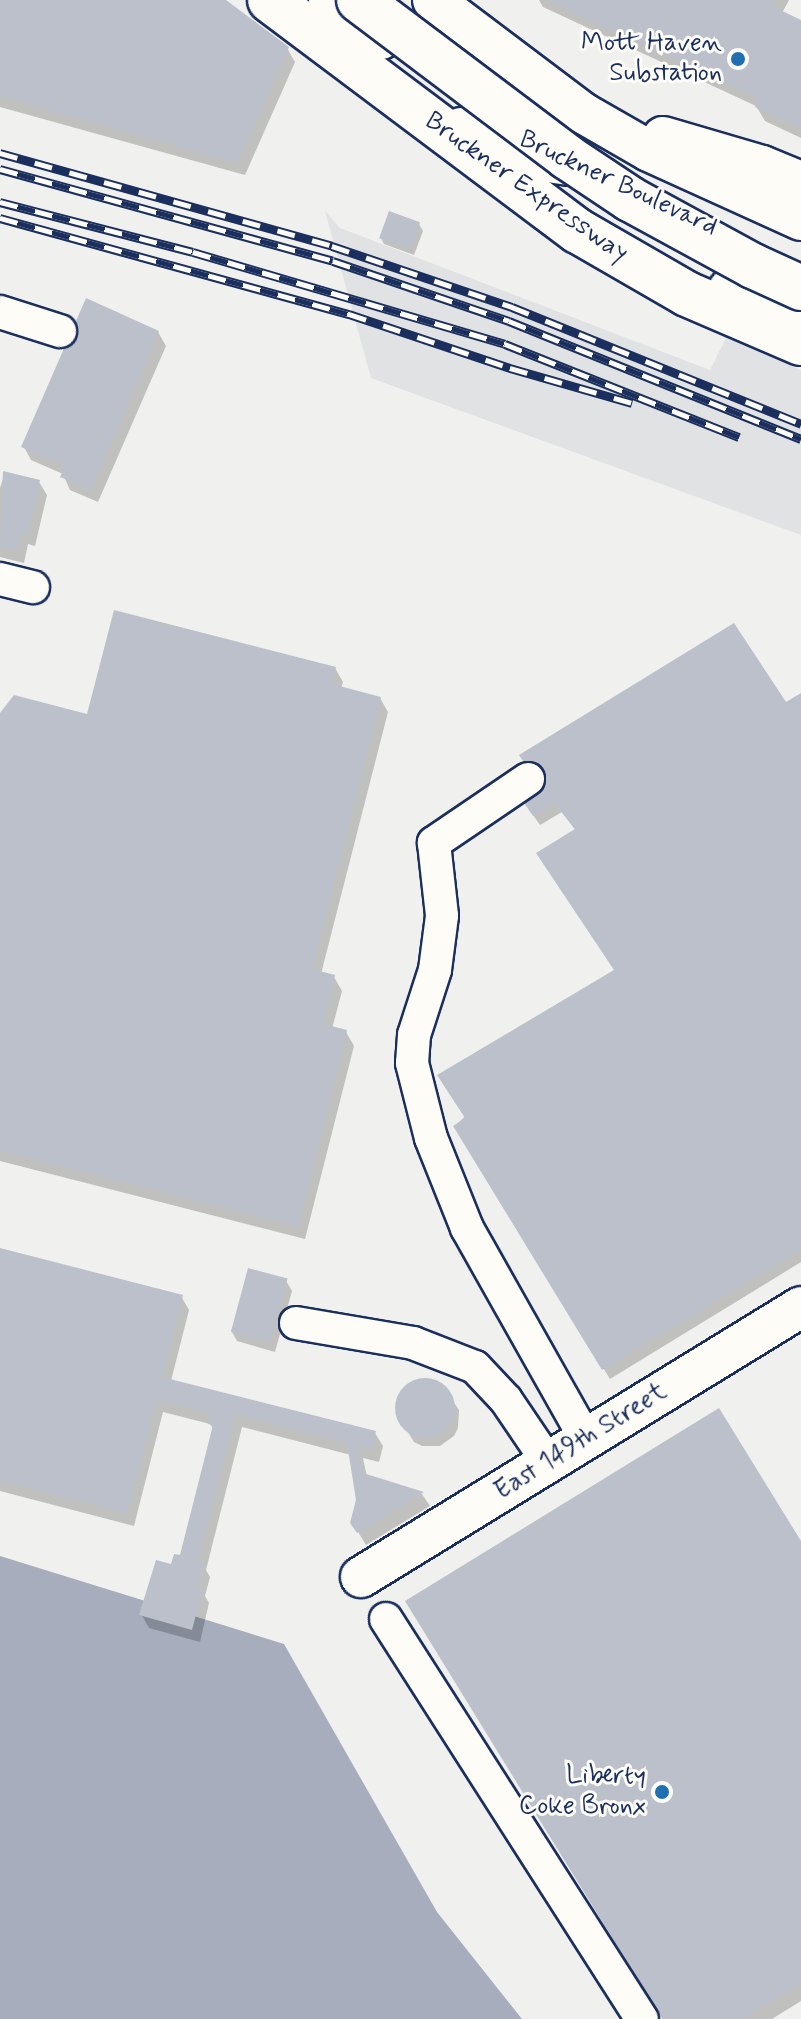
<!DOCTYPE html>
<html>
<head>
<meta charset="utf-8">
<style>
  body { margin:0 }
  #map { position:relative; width:801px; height:2019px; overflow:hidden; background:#f0f0ee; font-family:Mynerve,sans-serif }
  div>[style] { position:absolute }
  .built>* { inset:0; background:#e0e2e3 }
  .water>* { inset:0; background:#a7adbd }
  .shadow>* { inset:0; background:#0003 }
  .building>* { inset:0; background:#bbc0ca; transform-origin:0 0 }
  .round { border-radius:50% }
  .roads { filter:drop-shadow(2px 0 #1b2f5e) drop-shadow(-2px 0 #1b2f5e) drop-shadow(0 2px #1b2f5e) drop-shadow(0 -2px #1b2f5e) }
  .minor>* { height:32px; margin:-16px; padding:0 16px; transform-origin:16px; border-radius:16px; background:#fdfcf7 }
  .major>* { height:40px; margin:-20px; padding:0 20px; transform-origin:20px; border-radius:20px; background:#fdfcf7 }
  .highway>* { height:44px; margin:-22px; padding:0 22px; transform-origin:22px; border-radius:22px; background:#fdfcf7 }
  .rail>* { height:9px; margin-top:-4.5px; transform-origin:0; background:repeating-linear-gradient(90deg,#fdfcf7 0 18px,#1b2f5e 0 36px); box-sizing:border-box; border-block:2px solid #1b2f5e }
  .bridges { filter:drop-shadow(2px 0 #1b2f5e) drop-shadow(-2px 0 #1b2f5e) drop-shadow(0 2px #1b2f5e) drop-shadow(0 -2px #1b2f5e) }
  .highway-bridge>* { height:44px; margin:-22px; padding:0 22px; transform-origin:22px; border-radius:22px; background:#fdfcf7 }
  .dots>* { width:22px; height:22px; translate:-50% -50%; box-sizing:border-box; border:4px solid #fdfcf7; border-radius:50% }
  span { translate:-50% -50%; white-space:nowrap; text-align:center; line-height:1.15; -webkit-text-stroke:6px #fdfcf7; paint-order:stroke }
  .poi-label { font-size:26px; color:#1b2f5e }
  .right { translate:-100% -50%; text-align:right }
  .street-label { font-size:26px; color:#1b2f5e }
</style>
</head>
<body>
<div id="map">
  <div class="built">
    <i style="clip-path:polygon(325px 211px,340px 228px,710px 370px,726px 338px,801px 370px,801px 535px,371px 378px)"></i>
  </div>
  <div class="water">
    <i style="clip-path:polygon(0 1556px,284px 1644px,437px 1912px,522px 2019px,0 2019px)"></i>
  </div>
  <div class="shadow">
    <i style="clip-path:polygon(0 0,223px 0,287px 48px,295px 62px,245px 175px,0 107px)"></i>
    <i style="clip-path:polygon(539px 0,789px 0,782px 13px,801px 22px,801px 138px,765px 121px,756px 106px,543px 7px)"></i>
    <i style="clip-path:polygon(419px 224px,423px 231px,414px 255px,384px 244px,381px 238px)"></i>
    <i style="clip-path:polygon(158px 332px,166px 346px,98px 502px,70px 490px,63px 474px,31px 460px,24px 447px)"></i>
    <i style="clip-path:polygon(5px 473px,39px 482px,47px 495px,35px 546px,28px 544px,24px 563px,0 557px,0 488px)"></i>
    <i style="clip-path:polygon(335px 668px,343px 682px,341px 688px,380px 698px,388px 712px,321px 974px,334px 977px,342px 991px,332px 1029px,346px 1032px,354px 1046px,305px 1239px,0 1161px,0 716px,89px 716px)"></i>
    <i style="clip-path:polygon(801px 695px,801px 1262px,610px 1379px,455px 1126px,616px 971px,576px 831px,562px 812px,540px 825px,528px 808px,786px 705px)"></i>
    <i style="clip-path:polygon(0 1250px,181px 1296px,189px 1310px,171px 1381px,375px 1433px,383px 1446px,379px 1462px,363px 1458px,367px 1477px,422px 1494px,430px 1506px,366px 1545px,352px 1522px,358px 1500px,351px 1455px,242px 1427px,206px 1570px,210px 1577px,205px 1596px,209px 1603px,200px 1642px,149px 1628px,141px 1614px,181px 1558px,214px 1430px,210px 1424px,163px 1412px,134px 1526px,0 1491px)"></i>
    <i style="clip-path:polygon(286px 1281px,292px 1291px,275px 1352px,237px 1341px,231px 1330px)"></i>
    <i style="clip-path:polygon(422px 1379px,441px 1384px,459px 1410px,458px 1428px,454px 1436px,440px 1446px,422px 1446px,414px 1442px,397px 1414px,399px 1395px,413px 1382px)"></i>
    <i style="clip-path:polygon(801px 1545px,801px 2001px,772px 2019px,664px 2019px)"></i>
  </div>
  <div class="building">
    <i style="clip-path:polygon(0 0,226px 0,289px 47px,237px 163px,0 96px)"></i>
    <i style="clip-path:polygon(547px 0,775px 0,772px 6px,801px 20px,801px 129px,755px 107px,758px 98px)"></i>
    <i style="left:389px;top:211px;width:33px;height:29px;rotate:20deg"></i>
    <i style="clip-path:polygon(86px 298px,159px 331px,91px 490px,60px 477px,65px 466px,21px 447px)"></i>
    <i style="clip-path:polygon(3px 471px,40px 480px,28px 533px,21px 532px,17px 550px,0 546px)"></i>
    <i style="clip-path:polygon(114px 610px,336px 667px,332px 684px,381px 697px,312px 969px,335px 975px,323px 1024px,347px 1030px,298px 1226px,0 1151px,0 713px,14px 695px,87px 714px)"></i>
    <i style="clip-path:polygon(734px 623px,786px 702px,801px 693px,801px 1249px,602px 1370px,453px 1126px,465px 1118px,437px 1075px,614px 970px,536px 853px,575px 829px,554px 803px,533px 816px,520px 797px,539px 785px,519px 755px)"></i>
    <i style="clip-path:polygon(0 1248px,183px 1295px,162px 1377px,376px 1431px,372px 1449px,357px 1446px,363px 1473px,424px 1492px,357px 1533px,350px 1523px,356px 1500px,347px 1443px,235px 1414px,198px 1560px,204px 1562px,197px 1587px,203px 1588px,192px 1630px,139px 1615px,156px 1560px,171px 1564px,174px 1554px,180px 1555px,213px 1425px,208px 1424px,210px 1413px,156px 1400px,127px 1513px,0 1481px)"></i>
    <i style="left:248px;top:1268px;width:41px;height:66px;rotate:15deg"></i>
    <i class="round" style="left:395px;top:1378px;width:60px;height:60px"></i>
    <i style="clip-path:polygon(719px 1408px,801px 1541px,801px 1983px,743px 2019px,662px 2019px,405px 1601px)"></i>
  </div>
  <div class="roads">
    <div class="minor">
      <i style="left:0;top:312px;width:63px;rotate:17.6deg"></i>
      <i style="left:0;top:579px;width:34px;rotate:14deg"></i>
      <i style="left:528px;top:779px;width:114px;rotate:145.8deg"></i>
      <i style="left:434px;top:843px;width:73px;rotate:83.7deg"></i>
      <i style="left:442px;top:916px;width:54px;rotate:97.4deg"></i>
      <i style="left:435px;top:970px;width:68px;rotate:107.9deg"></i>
      <i style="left:414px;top:1035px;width:28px;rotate:94deg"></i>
      <i style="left:412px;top:1063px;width:77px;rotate:75.8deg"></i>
      <i style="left:431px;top:1138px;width:97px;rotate:68.2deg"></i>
      <i style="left:467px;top:1228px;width:242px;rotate:60.6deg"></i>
      <i style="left:296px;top:1323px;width:119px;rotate:9.7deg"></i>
      <i style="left:413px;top:1343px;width:66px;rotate:21.2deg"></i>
      <i style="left:475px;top:1367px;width:45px;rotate:46.8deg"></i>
      <i style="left:506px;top:1400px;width:75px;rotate:55.9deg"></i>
      <i style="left:386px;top:1619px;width:475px;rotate:57.4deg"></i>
    </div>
    <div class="major">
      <i style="left:329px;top:0;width:65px;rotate:36.9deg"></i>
      <i style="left:433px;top:0;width:188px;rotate:37deg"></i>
      <i style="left:583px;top:113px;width:76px;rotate:29.9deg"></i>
      <i style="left:649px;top:151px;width:167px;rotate:24.4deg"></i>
      <i style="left:461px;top:128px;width:66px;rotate:27deg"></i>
      <i style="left:520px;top:158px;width:49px;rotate:8.1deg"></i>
      <i style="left:663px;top:137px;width:103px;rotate:16.3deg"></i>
      <i style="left:762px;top:166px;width:42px;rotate:22.3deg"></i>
      <i style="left:729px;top:289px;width:78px;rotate:22.6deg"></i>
      <i style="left:361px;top:1577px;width:516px;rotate:-31.53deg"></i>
    </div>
    <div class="highway">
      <i style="left:270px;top:0;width:385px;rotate:36.9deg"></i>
      <i style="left:578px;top:231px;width:126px;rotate:30deg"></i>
      <i style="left:687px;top:294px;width:124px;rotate:23.3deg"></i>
    </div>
  </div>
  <div class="rail">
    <i style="left:0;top:153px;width:345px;rotate:15.6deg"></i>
    <i style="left:332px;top:246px;width:190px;rotate:18.7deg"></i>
    <i style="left:512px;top:307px;width:312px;rotate:22deg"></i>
    <i style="left:0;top:169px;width:345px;rotate:15.4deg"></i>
    <i style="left:333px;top:261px;width:186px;rotate:18.8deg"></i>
    <i style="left:509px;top:321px;width:315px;rotate:22deg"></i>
    <i style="left:0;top:202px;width:199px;rotate:14.5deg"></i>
    <i style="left:193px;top:252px;width:325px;rotate:16.4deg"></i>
    <i style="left:505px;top:344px;width:252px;rotate:21.7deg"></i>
    <i style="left:0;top:218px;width:362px;rotate:15.4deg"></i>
    <i style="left:349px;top:314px;width:170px;rotate:18.5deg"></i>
    <i style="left:510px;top:368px;width:127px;rotate:16deg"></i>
  </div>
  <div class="bridges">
    <div class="highway-bridge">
      <i style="left:359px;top:0;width:261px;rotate:37deg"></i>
      <i style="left:567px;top:157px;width:76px;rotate:33.7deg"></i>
      <i style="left:630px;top:199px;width:140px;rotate:28.6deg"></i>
      <i style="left:753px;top:266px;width:53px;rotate:24.6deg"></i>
    </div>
  </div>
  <div class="dots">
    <i style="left:738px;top:59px;background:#1f6fb2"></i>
    <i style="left:662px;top:1792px;background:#1f6fb2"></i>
  </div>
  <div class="poi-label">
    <span class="right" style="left:722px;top:59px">Mott Haven<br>Substation</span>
    <span class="right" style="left:646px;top:1792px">Liberty<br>Coke Bronx</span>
  </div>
  <div class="street-label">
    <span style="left:618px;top:184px;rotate:25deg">Bruckner Boulevard</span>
    <span style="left:526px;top:188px;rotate:35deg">Bruckner Expressway</span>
    <span style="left:581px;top:1442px;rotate:-32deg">East 149th Street</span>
  </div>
</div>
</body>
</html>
